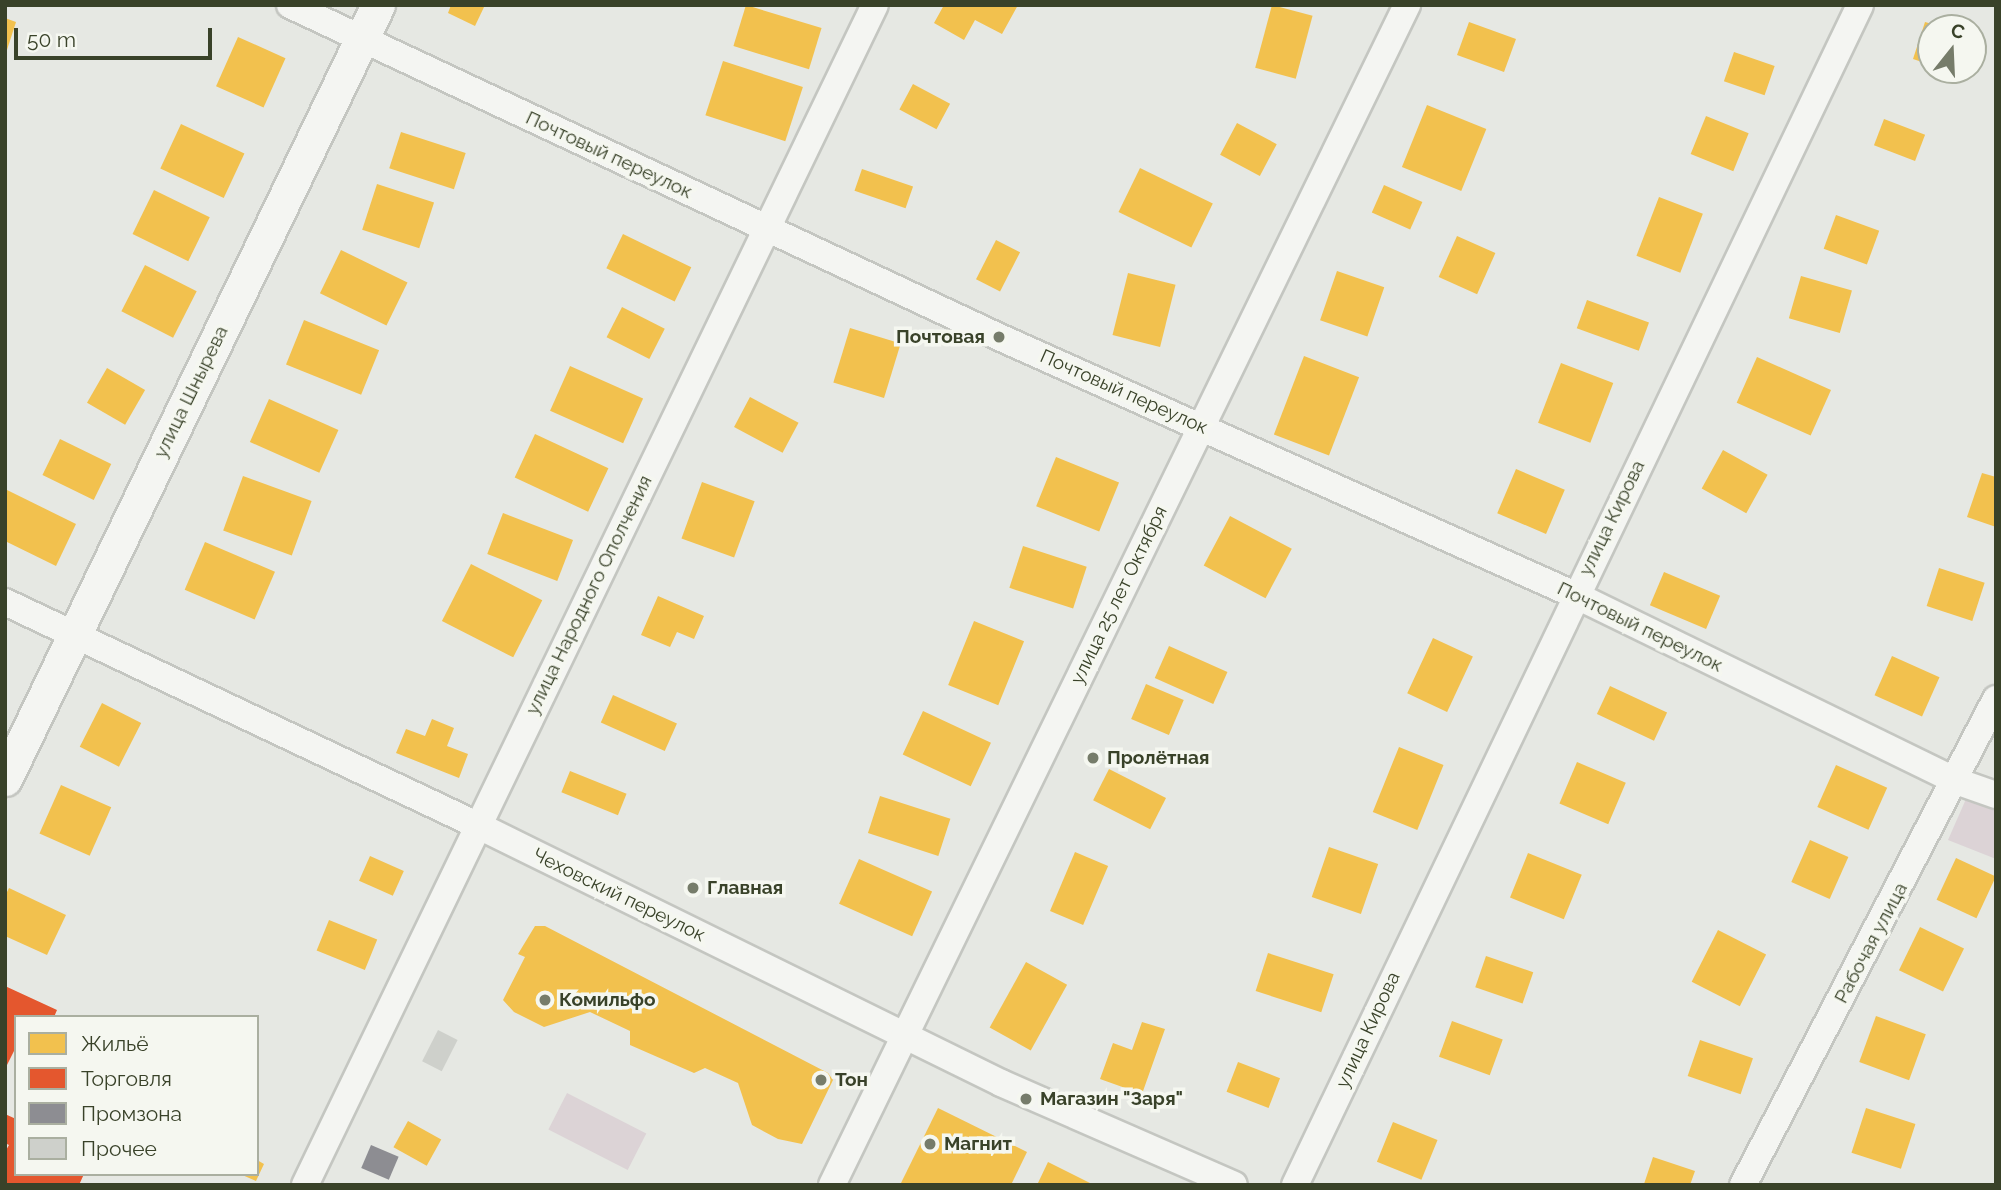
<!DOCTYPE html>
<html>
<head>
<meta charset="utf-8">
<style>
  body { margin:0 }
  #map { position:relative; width:2001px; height:1190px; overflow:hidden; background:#e6e8e3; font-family:Raleway,sans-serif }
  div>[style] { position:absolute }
  .green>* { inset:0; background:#dcd3d6; transform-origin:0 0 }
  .homes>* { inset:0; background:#f2c14e; transform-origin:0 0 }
  .shops>* { inset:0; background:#e4572e }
  .industry>* { inset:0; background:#8d8d92; transform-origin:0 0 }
  .building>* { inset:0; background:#ced0cb; transform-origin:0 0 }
  .roads { filter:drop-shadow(2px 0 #c4c6c1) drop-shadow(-2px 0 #c4c6c1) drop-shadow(0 2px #c4c6c1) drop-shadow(0 -2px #c4c6c1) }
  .minor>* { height:26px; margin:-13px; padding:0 13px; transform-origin:13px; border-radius:13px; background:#f4f5f2 }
  .tertiary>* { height:33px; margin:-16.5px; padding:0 16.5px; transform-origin:16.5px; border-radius:16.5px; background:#f4f5f2 }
  .dots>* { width:19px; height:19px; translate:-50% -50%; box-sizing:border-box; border:4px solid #f5f7f0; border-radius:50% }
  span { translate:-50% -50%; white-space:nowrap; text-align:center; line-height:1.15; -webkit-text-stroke:7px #f5f7f0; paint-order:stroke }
  .street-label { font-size:19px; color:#394229 }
  .poi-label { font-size:19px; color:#394229; font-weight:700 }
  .right { translate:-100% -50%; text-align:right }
  .left { translate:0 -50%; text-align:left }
  .frame { position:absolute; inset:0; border:7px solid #394229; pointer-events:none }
  .legend { position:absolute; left:14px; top:1015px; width:245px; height:161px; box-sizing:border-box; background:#f5f7f0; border:2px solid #aaafa0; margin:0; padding:9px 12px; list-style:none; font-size:21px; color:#394229 }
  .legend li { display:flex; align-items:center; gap:14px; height:35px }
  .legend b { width:35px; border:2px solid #aaafa0 }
  .north { position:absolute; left:1917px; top:14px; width:70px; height:70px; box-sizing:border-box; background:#f5f7f0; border:2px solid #aaafa0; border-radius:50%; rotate:18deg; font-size:19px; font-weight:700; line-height:28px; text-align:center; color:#394229 }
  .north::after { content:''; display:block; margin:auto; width:24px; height:32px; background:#767c6a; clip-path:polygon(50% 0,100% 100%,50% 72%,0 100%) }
  .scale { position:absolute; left:14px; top:28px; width:198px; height:32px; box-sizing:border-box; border:4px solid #394229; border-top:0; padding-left:9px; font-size:21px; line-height:24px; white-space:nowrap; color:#394229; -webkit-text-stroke:5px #f5f7f0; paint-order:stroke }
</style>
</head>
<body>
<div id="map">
  <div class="green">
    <i style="clip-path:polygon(1966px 799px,1996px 810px,1996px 859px,1948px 840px)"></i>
    <i style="left:567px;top:1093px;width:89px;height:41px;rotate:27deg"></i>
  </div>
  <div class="homes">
    <i style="clip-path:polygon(451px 5px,485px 5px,475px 26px,448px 13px)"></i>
    <i style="left:746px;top:5px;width:79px;height:43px;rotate:17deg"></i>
    <i style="clip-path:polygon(944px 5px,1018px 5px,1002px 34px,975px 20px,964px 40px,934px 23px)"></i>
    <i style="left:1272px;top:5px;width:42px;height:65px;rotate:15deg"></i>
    <i style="clip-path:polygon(5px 18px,16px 22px,6px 53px,5px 53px)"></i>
    <i style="left:1469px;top:22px;width:50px;height:35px;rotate:20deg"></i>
    <i style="clip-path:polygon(1925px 22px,1943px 27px,1931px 28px,1931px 65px,1913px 59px)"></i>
    <i style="left:238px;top:37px;width:52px;height:54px;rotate:24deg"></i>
    <i style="left:1734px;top:52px;width:43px;height:31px;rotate:19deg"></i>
    <i style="left:723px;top:61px;width:84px;height:57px;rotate:18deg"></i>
    <i style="left:913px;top:84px;width:42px;height:29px;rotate:28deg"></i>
    <i style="left:1427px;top:105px;width:64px;height:67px;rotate:22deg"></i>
    <i style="left:1706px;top:116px;width:46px;height:41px;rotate:22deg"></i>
    <i style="left:1884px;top:119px;width:44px;height:28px;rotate:21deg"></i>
    <i style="left:1237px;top:123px;width:45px;height:36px;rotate:28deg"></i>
    <i style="left:181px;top:124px;width:70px;height:49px;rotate:25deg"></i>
    <i style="left:401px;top:132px;width:68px;height:38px;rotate:18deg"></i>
    <i style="left:1140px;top:168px;width:81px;height:49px;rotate:26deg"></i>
    <i style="left:862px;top:169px;width:54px;height:23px;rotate:19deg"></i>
    <i style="left:377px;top:184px;width:60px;height:48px;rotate:18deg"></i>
    <i style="left:1384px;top:185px;width:42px;height:30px;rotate:24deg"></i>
    <i style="left:154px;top:190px;width:62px;height:49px;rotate:26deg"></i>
    <i style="left:1659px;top:197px;width:47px;height:63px;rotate:21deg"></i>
    <i style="left:1836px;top:215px;width:46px;height:36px;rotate:20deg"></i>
    <i style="left:623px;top:234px;width:76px;height:38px;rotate:26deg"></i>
    <i style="left:1457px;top:236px;width:42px;height:45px;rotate:24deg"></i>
    <i style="left:996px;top:240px;width:27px;height:44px;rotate:27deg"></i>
    <i style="left:341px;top:250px;width:74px;height:48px;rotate:26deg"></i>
    <i style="left:145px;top:265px;width:58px;height:52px;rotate:27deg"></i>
    <i style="left:1337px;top:271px;width:50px;height:52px;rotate:19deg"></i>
    <i style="left:1128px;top:273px;width:49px;height:64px;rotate:14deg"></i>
    <i style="left:1801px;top:276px;width:53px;height:44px;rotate:16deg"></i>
    <i style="left:1587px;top:300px;width:66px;height:30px;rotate:20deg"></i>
    <i style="left:622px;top:307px;width:48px;height:34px;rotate:27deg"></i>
    <i style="left:304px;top:320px;width:81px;height:48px;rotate:22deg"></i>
    <i style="left:850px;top:328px;width:53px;height:57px;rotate:17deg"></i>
    <i style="left:1304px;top:356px;width:59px;height:84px;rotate:21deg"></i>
    <i style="left:1757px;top:357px;width:81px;height:50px;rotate:24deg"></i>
    <i style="left:1561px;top:363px;width:56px;height:64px;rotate:21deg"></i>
    <i style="left:570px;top:366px;width:80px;height:49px;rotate:24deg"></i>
    <i style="left:107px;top:368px;width:44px;height:40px;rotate:30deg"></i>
    <i style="left:750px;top:397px;width:55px;height:34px;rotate:28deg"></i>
    <i style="left:269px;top:399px;width:76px;height:47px;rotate:24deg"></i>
    <i style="left:535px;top:434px;width:81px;height:48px;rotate:25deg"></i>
    <i style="left:60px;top:439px;width:57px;height:40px;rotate:26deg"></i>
    <i style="left:1723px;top:450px;width:51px;height:44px;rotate:29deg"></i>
    <i style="left:1056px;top:457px;width:68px;height:53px;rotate:22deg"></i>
    <i style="left:1516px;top:469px;width:53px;height:48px;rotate:23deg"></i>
    <i style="clip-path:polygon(1982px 473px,1996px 477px,1996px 527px,1967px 517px)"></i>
    <i style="left:243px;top:476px;width:73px;height:58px;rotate:20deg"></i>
    <i style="left:702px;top:482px;width:56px;height:60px;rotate:20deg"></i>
    <i style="clip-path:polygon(5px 489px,76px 524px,56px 566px,5px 541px)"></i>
    <i style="left:503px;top:513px;width:75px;height:44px;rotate:21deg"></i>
    <i style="left:1230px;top:516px;width:70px;height:56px;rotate:28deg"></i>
    <i style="left:205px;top:542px;width:76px;height:52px;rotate:23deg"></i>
    <i style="left:1023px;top:546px;width:67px;height:44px;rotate:18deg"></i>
    <i style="left:471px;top:564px;width:80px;height:64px;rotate:27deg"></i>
    <i style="left:1939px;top:568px;width:48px;height:40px;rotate:18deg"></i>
    <i style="left:1664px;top:572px;width:61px;height:36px;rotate:23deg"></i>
    <i style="clip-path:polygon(658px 596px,704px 616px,694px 639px,677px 632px,670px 647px,641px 635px)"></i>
    <i style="left:974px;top:621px;width:54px;height:69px;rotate:22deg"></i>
    <i style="left:1433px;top:638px;width:44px;height:61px;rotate:25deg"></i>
    <i style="left:1169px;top:646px;width:64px;height:35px;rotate:24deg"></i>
    <i style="left:1892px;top:656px;width:52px;height:43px;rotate:24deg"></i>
    <i style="left:1146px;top:684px;width:41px;height:38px;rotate:23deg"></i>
    <i style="left:1610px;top:686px;width:63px;height:31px;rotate:25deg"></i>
    <i style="left:613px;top:695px;width:70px;height:30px;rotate:24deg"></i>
    <i style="left:102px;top:703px;width:44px;height:49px;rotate:27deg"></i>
    <i style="left:923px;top:711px;width:75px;height:48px;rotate:25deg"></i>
    <i style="clip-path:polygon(432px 719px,454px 728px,447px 746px,468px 754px,459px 778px,396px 753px,406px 729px,425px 736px)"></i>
    <i style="left:1399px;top:747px;width:48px;height:70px;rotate:22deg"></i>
    <i style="left:1577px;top:762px;width:53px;height:45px;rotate:23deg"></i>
    <i style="left:1836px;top:765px;width:56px;height:46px;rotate:24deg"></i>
    <i style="left:1109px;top:769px;width:64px;height:35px;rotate:27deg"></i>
    <i style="left:570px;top:771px;width:61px;height:23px;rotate:22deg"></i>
    <i style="left:61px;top:785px;width:55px;height:53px;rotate:24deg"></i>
    <i style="left:880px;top:796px;width:74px;height:39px;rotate:18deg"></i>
    <i style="left:1810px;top:840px;width:42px;height:46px;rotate:24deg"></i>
    <i style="left:1329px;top:847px;width:52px;height:53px;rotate:19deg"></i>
    <i style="left:1075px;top:852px;width:36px;height:64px;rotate:23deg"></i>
    <i style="left:1528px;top:853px;width:58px;height:48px;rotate:22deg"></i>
    <i style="left:370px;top:856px;width:37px;height:27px;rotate:24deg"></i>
    <i style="left:1956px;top:858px;width:44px;height:46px;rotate:25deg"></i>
    <i style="left:859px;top:859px;width:80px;height:49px;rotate:24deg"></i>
    <i style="clip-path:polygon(9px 888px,66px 915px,47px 955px,5px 936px,5px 896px)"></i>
    <i style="left:329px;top:920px;width:52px;height:33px;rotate:22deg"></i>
    <i style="clip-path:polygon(535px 926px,545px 926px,828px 1073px,833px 1080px,802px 1144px,778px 1139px,752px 1125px,738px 1083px,705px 1068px,694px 1073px,630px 1045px,630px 1031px,590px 1012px,544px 1027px,514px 1012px,503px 1000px,525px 957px,518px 954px)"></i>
    <i style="left:1920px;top:927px;width:49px;height:48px;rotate:26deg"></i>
    <i style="left:1718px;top:930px;width:54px;height:58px;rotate:27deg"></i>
    <i style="left:1268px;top:953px;width:69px;height:40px;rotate:18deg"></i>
    <i style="left:1486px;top:956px;width:50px;height:33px;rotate:19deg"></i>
    <i style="left:1026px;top:962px;width:47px;height:75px;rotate:29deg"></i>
    <i style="left:1876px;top:1016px;width:53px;height:49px;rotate:20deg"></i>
    <i style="left:1452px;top:1021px;width:54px;height:38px;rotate:20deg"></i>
    <i style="clip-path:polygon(1142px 1022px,1165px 1029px,1142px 1094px,1100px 1079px,1113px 1043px,1132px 1050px)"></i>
    <i style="left:1700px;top:1040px;width:56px;height:38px;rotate:19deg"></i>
    <i style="left:1238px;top:1062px;width:45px;height:32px;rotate:21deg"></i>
    <i style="clip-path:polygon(938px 1108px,1027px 1152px,1011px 1185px,900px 1185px)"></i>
    <i style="left:1866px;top:1108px;width:52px;height:47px;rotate:18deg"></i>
    <i style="left:408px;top:1121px;width:38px;height:30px;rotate:29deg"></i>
    <i style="left:1393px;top:1122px;width:48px;height:43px;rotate:22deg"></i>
    <i style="clip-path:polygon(1653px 1157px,1695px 1171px,1690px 1185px,1644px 1184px)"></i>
    <i style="clip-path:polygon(257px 1160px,264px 1164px,256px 1181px,240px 1174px,257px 1174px)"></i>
    <i style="clip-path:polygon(1048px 1162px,1094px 1185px,1037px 1185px)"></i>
  </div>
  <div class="shops">
    <i style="clip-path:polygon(5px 986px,57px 1010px,54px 1017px,16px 1017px,16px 1047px,5px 1069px)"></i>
    <i style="clip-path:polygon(5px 1114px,16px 1119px,16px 1174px,84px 1174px,79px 1185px,5px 1185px,5px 1152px,9px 1145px,5px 1143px)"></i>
  </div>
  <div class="industry">
    <i style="left:371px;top:1145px;width:30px;height:25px;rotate:23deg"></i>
  </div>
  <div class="building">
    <i style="left:438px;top:1030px;width:22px;height:35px;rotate:27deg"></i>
  </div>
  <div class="roads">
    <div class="minor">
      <i style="left:290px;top:5px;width:783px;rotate:25.09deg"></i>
      <i style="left:999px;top:337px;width:631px;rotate:24.13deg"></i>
      <i style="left:1575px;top:595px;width:424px;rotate:26deg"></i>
      <i style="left:1956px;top:781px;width:42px;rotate:19.3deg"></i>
      <i style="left:5px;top:602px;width:522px;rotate:25.29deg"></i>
      <i style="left:477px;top:825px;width:584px;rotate:26.21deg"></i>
      <i style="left:1001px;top:1083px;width:254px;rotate:23.6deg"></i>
      <i style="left:305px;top:1185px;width:1310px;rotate:-64.22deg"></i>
      <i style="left:832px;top:1185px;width:1313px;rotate:-64.02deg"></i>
      <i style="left:1295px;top:1185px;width:1308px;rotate:-64.41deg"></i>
      <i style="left:1743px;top:1185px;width:548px;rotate:-62.5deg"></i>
    </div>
    <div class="tertiary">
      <i style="left:5px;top:779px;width:859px;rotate:-64.27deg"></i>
    </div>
  </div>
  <div class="dots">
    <i style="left:999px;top:337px;background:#767c6a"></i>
    <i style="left:1093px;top:758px;background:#767c6a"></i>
    <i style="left:693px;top:888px;background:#767c6a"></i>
    <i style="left:545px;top:1000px;background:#767c6a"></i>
    <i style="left:821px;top:1080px;background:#767c6a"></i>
    <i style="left:1026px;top:1099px;background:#767c6a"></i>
    <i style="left:930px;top:1144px;background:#767c6a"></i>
  </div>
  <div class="street-label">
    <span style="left:609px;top:155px;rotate:25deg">Почтовый переулок</span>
    <span style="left:191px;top:392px;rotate:-64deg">улица Шнырева</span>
    <span style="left:1124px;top:392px;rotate:24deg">Почтовый переулок</span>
    <span style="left:1612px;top:518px;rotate:-64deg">улица Кирова</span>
    <span style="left:589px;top:595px;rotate:-64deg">улица Народного Ополчения</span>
    <span style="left:1119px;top:595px;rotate:-64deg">улица 25 лет Октября</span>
    <span style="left:1640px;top:627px;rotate:26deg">Почтовый переулок</span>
    <span style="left:619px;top:895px;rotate:26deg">Чеховский переулок</span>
    <span style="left:1871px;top:943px;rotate:-62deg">Рабочая улица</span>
    <span style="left:1368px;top:1030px;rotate:-65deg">улица Кирова</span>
  </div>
  <div class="poi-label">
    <span class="right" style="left:985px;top:337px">Почтовая</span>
    <span class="left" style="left:1107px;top:758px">Пролётная</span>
    <span class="left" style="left:707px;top:888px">Главная</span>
    <span class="left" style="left:559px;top:1000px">Комильфо</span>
    <span class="left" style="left:835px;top:1080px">Тон</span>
    <span class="left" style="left:1040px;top:1099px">Магазин "Заря"</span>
    <span class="left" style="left:944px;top:1144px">Магнит</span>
  </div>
  <div class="frame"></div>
  <ul class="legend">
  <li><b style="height:19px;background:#f2c14e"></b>Жильё</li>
  <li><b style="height:19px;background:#e4572e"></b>Торговля</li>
  <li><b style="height:19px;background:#8d8d92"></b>Промзона</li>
  <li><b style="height:19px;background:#ced0cb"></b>Прочее</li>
  </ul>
  <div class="north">С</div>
  <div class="scale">50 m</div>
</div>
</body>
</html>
